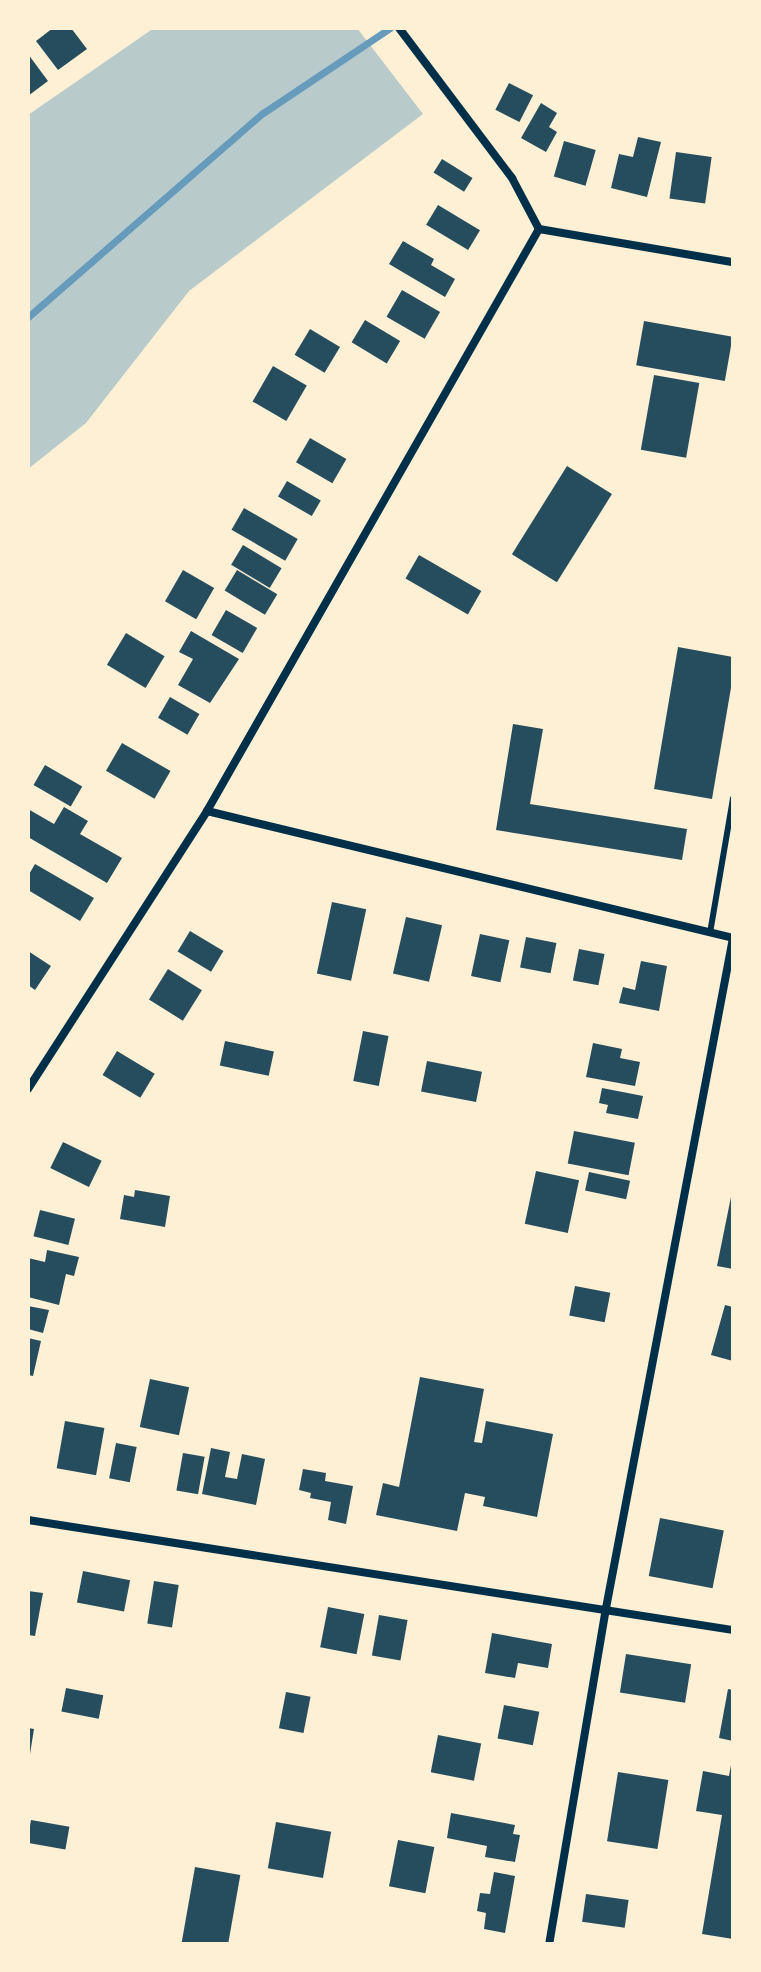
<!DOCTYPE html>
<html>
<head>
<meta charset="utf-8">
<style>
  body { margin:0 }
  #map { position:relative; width:761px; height:1972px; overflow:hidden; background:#fdf0d5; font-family:Helvetica,sans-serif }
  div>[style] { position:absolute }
  .green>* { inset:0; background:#b9caca }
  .stream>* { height:7px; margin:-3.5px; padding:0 3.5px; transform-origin:3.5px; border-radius:3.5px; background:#669bbc }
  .building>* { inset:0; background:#264d5e; transform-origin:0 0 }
  .service>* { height:6px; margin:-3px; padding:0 3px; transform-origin:3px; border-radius:3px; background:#003049 }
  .minor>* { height:8px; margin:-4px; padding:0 4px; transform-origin:4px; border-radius:4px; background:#003049 }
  span { translate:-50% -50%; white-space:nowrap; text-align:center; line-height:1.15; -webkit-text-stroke:8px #fdf0d5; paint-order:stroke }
  .frame { position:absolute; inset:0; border:30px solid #fdf0d5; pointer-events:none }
</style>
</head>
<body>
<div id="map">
  <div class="green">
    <i style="clip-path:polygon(154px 28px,357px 28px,423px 114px,189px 291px,86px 423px,28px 469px,28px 115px)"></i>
  </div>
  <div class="stream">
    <i style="left:28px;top:317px;width:311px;rotate:-41deg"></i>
    <i style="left:263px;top:113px;width:153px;rotate:-33.8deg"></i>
  </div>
  <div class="building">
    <i style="clip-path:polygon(53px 28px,71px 28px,87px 49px,58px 70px,36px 41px)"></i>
    <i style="clip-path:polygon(28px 54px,48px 81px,28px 96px)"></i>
    <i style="left:509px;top:83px;width:27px;height:30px;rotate:27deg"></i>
    <i style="clip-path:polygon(541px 103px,557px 113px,549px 127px,557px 132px,546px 152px,521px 138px)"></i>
    <i style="clip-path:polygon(638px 137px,661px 142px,647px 197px,611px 188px,619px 154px,633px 157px)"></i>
    <i style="left:564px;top:141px;width:33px;height:37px;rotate:16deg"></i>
    <i style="left:676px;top:152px;width:36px;height:47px;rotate:8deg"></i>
    <i style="left:442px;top:159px;width:36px;height:16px;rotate:32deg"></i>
    <i style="left:438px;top:205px;width:49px;height:23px;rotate:31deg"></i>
    <i style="clip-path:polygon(403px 241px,434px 259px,431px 265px,455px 279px,445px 297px,389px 264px)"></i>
    <i style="left:402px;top:290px;width:44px;height:31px;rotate:30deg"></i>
    <i style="left:365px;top:320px;width:41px;height:26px;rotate:31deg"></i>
    <i style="left:644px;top:321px;width:90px;height:45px;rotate:10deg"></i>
    <i style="left:310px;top:329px;width:35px;height:30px;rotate:31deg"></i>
    <i style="left:273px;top:366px;width:39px;height:41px;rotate:30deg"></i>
    <i style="left:654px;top:375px;width:46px;height:76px;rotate:10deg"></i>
    <i style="left:310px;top:438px;width:42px;height:28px;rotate:30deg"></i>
    <i style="left:567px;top:466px;width:53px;height:104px;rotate:32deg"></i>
    <i style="left:287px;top:481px;width:39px;height:18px;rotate:30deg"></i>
    <i style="left:244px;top:508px;width:62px;height:25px;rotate:30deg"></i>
    <i style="left:243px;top:545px;width:45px;height:23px;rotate:31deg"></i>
    <i style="left:419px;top:555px;width:72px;height:27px;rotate:30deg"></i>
    <i style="left:183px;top:570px;width:36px;height:36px;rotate:30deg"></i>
    <i style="left:237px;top:570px;width:47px;height:24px;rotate:31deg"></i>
    <i style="left:226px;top:610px;width:36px;height:29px;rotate:30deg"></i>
    <i style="clip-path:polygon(191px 631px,239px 659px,210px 703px,178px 685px,193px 659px,179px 652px)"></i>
    <i style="left:126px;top:633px;width:45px;height:37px;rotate:31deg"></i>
    <i style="clip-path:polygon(678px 647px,733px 657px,733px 676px,712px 799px,654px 789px)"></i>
    <i style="left:170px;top:697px;width:34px;height:24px;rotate:30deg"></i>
    <i style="clip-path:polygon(513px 724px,543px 729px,530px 804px,687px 829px,682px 860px,496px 830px)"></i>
    <i style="left:122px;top:743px;width:56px;height:32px;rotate:30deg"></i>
    <i style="left:45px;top:765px;width:43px;height:23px;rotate:30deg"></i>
    <i style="clip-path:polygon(64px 807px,88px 821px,80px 834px,122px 858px,107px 883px,28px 837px,28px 809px,54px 824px)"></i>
    <i style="clip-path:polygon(35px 864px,94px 898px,80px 921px,28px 890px,28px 876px)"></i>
    <i style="left:332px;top:902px;width:35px;height:73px;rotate:12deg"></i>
    <i style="left:406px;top:917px;width:37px;height:58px;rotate:13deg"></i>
    <i style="left:190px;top:931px;width:39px;height:24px;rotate:31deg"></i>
    <i style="left:480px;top:934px;width:30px;height:43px;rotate:12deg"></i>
    <i style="left:526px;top:937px;width:31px;height:31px;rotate:11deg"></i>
    <i style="left:579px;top:949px;width:26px;height:32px;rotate:11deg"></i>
    <i style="clip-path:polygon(28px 951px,51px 966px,35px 990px,28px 985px)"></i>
    <i style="clip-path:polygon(641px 961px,667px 966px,659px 1011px,619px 1003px,623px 987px,635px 990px)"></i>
    <i style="left:168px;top:969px;width:40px;height:36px;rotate:32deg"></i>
    <i style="left:363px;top:1031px;width:26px;height:51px;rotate:11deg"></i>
    <i style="left:225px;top:1041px;width:50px;height:25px;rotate:12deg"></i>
    <i style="clip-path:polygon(593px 1043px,622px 1049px,620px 1058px,640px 1062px,635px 1086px,586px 1077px)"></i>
    <i style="left:117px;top:1051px;width:44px;height:28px;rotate:31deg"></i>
    <i style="left:427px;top:1061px;width:56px;height:31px;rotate:11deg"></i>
    <i style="clip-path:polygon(602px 1088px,643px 1096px,638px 1119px,606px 1113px,608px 1105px,599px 1103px)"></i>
    <i style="left:574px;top:1131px;width:62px;height:33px;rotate:11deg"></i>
    <i style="left:63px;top:1142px;width:43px;height:29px;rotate:26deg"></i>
    <i style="left:536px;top:1171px;width:44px;height:54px;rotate:12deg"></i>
    <i style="left:589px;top:1172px;width:42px;height:19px;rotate:12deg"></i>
    <i style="clip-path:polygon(135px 1190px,170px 1196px,165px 1227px,120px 1219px,124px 1195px,134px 1197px)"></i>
    <i style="clip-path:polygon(732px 1192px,733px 1193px,733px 1269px,717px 1266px)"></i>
    <i style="left:40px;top:1210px;width:36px;height:27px;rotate:14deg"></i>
    <i style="clip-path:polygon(47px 1250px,79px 1257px,74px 1276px,66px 1274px,59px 1305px,28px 1297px,28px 1258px,45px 1262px)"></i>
    <i style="left:575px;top:1286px;width:36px;height:30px;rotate:11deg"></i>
    <i style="clip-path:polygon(725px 1305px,733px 1307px,733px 1361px,711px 1355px)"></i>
    <i style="clip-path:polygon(28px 1306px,49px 1310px,43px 1333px,28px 1329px)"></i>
    <i style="clip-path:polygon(28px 1338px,41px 1341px,33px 1376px,28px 1375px)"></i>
    <i style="clip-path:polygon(420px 1377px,484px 1389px,474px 1442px,482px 1443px,486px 1421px,553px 1434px,537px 1517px,483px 1506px,485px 1497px,465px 1493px,457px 1531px,376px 1515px,383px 1483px,399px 1487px)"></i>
    <i style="left:150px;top:1379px;width:40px;height:49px;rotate:12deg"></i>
    <i style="left:65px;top:1421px;width:40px;height:48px;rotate:10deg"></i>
    <i style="left:116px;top:1443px;width:21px;height:36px;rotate:11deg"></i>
    <i style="clip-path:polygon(211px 1448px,230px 1452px,225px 1477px,237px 1479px,242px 1454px,265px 1459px,256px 1505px,202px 1494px)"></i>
    <i style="left:183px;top:1453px;width:22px;height:38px;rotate:10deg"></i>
    <i style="clip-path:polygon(303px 1469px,326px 1473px,325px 1481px,353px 1486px,346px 1524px,328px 1520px,331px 1502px,310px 1498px,311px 1493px,299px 1490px)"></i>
    <i style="left:660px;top:1518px;width:65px;height:59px;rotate:11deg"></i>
    <i style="left:83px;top:1571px;width:48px;height:32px;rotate:11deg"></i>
    <i style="left:154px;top:1581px;width:25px;height:43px;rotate:9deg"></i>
    <i style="clip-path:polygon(28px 1591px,43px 1593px,35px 1636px,28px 1635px)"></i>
    <i style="left:328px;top:1607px;width:37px;height:41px;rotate:11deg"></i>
    <i style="left:379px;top:1615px;width:29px;height:41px;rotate:10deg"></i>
    <i style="clip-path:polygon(492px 1633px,552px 1644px,548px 1668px,518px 1663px,515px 1678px,485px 1673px)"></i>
    <i style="left:626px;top:1654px;width:66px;height:39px;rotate:9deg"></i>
    <i style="left:66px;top:1688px;width:38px;height:24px;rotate:11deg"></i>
    <i style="clip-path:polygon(728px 1689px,733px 1690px,733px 1741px,719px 1738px)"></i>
    <i style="left:286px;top:1692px;width:25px;height:37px;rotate:11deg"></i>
    <i style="left:504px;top:1705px;width:36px;height:34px;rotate:11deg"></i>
    <i style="clip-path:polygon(28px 1728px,34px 1729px,30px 1754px,28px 1754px)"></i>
    <i style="left:438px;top:1735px;width:44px;height:38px;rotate:11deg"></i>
    <i style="clip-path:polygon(731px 1765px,733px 1765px,733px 1939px,702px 1934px,722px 1815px,696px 1811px,703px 1771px,729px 1776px)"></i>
    <i style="left:618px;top:1772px;width:51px;height:70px;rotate:9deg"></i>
    <i style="clip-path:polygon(451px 1813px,515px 1825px,513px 1834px,520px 1835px,515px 1862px,485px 1857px,487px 1846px,447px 1838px)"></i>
    <i style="left:31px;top:1820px;width:39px;height:23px;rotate:10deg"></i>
    <i style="left:276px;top:1822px;width:56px;height:47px;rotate:10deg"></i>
    <i style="left:398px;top:1840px;width:37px;height:47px;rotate:11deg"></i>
    <i style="left:195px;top:1867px;width:46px;height:78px;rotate:10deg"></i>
    <i style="clip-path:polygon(494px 1872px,515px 1876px,505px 1933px,484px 1929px,486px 1913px,477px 1911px,480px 1893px,490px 1894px)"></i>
    <i style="left:586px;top:1894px;width:43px;height:28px;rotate:8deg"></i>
  </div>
  <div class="service">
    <i style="left:710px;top:933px;width:137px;rotate:-80.3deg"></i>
  </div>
  <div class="minor">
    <i style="left:399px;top:28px;width:188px;rotate:53deg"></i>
    <i style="left:512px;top:178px;width:58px;rotate:62.1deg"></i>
    <i style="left:539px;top:229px;width:197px;rotate:9.7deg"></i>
    <i style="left:207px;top:811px;width:541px;rotate:13.57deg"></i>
    <i style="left:733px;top:938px;width:682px;rotate:100.73deg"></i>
    <i style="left:606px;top:1608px;width:341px;rotate:99.6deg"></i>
    <i style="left:28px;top:1089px;width:331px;rotate:-57.2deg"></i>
    <i style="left:207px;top:811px;width:670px;rotate:-60.3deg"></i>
    <i style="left:28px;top:1520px;width:714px;rotate:8.87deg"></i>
  </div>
  <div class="frame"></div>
</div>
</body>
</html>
